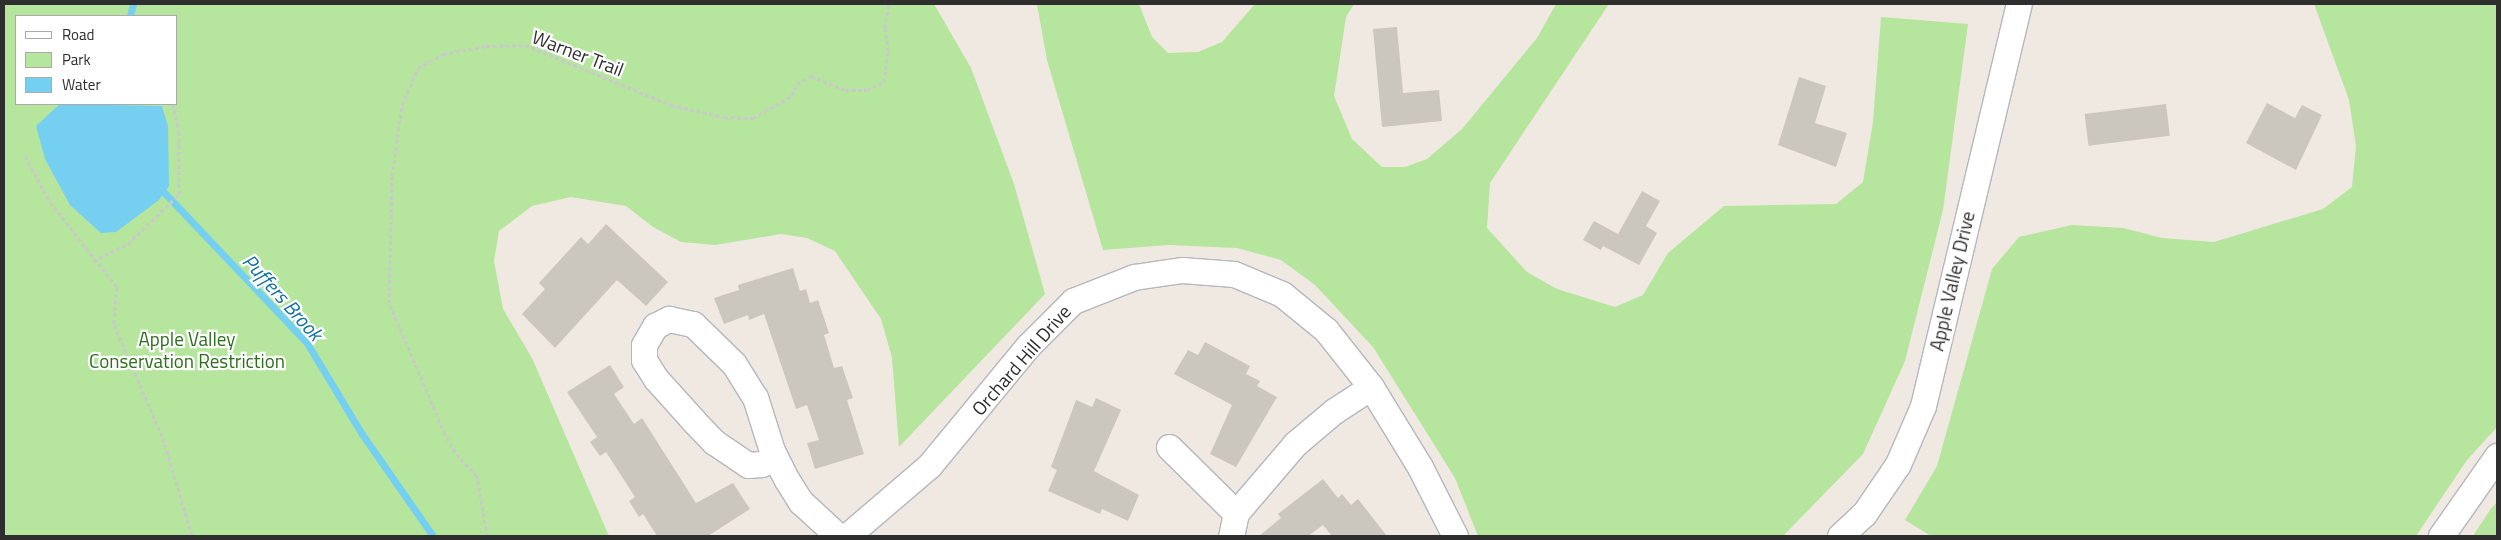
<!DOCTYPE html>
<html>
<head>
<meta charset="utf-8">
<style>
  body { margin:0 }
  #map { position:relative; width:2501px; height:540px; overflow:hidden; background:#efe9e1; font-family:"Titillium Web",sans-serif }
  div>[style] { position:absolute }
  .green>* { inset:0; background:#b6e59e }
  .water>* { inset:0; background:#75cff0 }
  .stream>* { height:7px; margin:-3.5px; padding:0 3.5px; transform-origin:3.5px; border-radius:3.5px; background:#75cff0 }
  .building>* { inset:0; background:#cbc7bf; transform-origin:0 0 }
  .path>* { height:3px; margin-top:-1.5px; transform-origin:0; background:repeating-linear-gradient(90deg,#c9c9c9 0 4px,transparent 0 6.5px) }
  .roads { filter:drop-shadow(1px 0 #b4b7c1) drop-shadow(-1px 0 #b4b7c1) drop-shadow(0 1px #b4b7c1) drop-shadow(0 -1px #b4b7c1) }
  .minor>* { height:25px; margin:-12.5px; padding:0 12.5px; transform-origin:12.5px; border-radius:12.5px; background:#fff }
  span { translate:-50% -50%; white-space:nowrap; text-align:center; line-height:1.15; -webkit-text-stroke:4.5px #fff; paint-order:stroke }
  .street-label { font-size:19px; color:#2e2e2e }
  .park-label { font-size:19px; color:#2c6e1b }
  .water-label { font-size:20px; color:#0d6fa3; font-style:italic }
  .frame { position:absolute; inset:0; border:5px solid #2e2e2e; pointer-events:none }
  .legend { position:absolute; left:15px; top:15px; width:162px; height:90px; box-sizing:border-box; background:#fff; border:1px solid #ababab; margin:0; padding:6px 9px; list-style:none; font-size:15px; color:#2e2e2e }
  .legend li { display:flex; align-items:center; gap:10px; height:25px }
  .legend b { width:25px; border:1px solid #ababab }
</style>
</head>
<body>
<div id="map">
  <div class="green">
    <i style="clip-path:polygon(evenodd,4px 4px,934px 4px,971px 68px,1014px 184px,1045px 294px,899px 447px,892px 358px,881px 319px,835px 251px,807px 238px,781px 234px,715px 245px,681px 242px,653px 227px,626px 206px,571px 197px,532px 206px,499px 231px,494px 261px,503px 309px,532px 358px,609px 536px,4px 536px,4px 4px,16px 16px,176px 16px,176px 104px,16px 104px,16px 16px)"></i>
    <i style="clip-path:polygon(1037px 4px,1139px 4px,1152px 37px,1168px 53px,1198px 52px,1222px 42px,1255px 4px,1354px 4px,1346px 17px,1334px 96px,1352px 139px,1382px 167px,1405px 167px,1427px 159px,1462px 129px,1537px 38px,1556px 4px,1609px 4px,1490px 183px,1487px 228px,1527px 272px,1557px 289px,1615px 307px,1643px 295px,1668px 253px,1724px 206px,1836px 204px,1863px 182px,1873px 122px,1881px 17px,1968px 24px,1943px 210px,1905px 361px,1863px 454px,1783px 536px,1478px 536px,1455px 478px,1373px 347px,1315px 285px,1281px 260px,1237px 248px,1168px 245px,1103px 250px,1047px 60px)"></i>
    <i style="clip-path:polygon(2314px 4px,2497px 4px,2497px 427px,2467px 460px,2416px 536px,1931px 536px,1905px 520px,1937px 466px,1992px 269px,2019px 237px,2072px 225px,2123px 228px,2162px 238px,2214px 242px,2323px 209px,2352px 187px,2356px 146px,2349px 100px)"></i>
    <i style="clip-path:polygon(2497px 502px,2497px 536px,2473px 536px,2490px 510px)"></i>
  </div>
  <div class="water">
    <i style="clip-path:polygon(60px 104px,162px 106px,168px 126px,169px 186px,159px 200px,116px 232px,101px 233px,70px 205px,45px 159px,36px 126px)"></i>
  </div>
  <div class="stream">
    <i style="left:130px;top:16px;width:12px;rotate:-76deg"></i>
    <i style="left:158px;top:186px;width:216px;rotate:46.5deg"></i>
    <i style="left:307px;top:343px;width:106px;rotate:58.9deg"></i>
    <i style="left:362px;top:434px;width:124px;rotate:55.2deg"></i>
  </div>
  <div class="building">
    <i style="clip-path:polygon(1397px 27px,1403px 93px,1439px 90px,1442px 121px,1382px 127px,1373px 29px)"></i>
    <i style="clip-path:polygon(1799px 77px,1826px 86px,1815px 123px,1847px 133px,1836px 167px,1778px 145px)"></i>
    <i style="clip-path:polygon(2267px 103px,2295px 118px,2302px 105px,2322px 115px,2296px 170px,2246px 143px)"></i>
    <i style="left:2166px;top:104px;width:32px;height:82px;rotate:83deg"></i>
    <i style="clip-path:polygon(1642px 191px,1660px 201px,1646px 226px,1657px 233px,1639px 265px,1603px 246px,1601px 250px,1583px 240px,1594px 221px,1618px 234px)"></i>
    <i style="clip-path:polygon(606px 224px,668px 282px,646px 306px,617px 280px,555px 348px,522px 314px,545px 289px,539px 283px,581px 237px,588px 244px)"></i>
    <i style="clip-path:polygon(793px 268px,800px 291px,806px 289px,810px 303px,818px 300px,829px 333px,824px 335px,834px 368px,842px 366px,853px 398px,847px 400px,864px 454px,815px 469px,807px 443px,819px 440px,807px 405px,796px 409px,764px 314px,749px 320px,748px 315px,724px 324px,714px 298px,739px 290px,738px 285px)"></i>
    <i style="clip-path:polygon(1205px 342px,1250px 366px,1246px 374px,1260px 381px,1257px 386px,1277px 397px,1236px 467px,1210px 454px,1232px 405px,1174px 374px,1188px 350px,1198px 355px)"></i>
    <i style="clip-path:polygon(610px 365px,624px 387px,614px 394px,634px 424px,642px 418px,696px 503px,733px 483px,750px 509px,708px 536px,657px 536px,643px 514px,639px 517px,629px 501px,635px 497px,606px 452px,600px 456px,590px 442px,597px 437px,567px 392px)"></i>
    <i style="clip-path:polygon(1096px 398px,1121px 410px,1094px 471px,1139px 495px,1128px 521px,1102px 509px,1100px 514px,1048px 491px,1057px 470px,1051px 467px,1076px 400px,1092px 407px)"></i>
    <i style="clip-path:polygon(1323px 479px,1338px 498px,1342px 494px,1351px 505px,1358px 499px,1387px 536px,1332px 536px,1323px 525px,1308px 536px,1259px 536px,1281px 518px,1278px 514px)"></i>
  </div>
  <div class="path">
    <i style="left:25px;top:156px;width:52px;rotate:61.5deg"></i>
    <i style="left:50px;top:202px;width:108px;rotate:51.8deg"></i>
    <i style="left:117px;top:287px;width:38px;rotate:95deg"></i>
    <i style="left:114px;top:325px;width:123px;rotate:66.6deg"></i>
    <i style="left:163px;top:438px;width:102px;rotate:73.5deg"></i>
    <i style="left:93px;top:261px;width:39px;rotate:-26deg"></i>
    <i style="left:128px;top:244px;width:71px;rotate:-44.4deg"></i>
    <i style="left:179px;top:194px;width:61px;rotate:-90deg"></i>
    <i style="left:179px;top:133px;width:30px;rotate:-102deg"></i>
    <i style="left:487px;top:536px;width:61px;rotate:-99.5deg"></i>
    <i style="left:477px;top:476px;width:33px;rotate:-133deg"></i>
    <i style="left:455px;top:452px;width:21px;rotate:-119deg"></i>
    <i style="left:445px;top:434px;width:142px;rotate:-113.1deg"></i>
    <i style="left:389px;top:303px;width:127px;rotate:-88.6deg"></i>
    <i style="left:392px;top:176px;width:72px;rotate:-82deg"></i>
    <i style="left:402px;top:105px;width:40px;rotate:-66.6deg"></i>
    <i style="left:418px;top:68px;width:29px;rotate:-29deg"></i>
    <i style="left:443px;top:54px;width:44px;rotate:-10.5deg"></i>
    <i style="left:486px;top:46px;width:39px;rotate:-1deg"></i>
    <i style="left:525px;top:45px;width:158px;rotate:22.3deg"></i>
    <i style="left:671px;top:105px;width:54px;rotate:12.8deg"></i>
    <i style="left:724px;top:117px;width:29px;rotate:2deg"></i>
    <i style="left:753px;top:118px;width:45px;rotate:-29.4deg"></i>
    <i style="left:792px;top:96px;width:13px;rotate:-67deg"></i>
    <i style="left:797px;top:84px;width:16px;rotate:-30deg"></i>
    <i style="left:811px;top:76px;width:37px;rotate:22deg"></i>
    <i style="left:845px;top:90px;width:22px"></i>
    <i style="left:867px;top:90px;width:19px;rotate:-25deg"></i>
    <i style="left:884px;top:82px;width:31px;rotate:-83deg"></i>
    <i style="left:888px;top:51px;width:23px;rotate:-97deg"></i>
    <i style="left:885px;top:28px;width:24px;rotate:-81deg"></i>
  </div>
  <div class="roads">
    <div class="minor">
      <i style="left:1371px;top:387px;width:94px;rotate:58.5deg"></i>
      <i style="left:1420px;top:467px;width:77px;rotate:63.1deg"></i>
      <i style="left:1169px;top:447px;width:94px;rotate:44.6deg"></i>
      <i style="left:1236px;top:513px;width:24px;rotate:102deg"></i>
      <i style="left:775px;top:457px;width:16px;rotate:153deg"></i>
      <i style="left:761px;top:464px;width:13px;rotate:176deg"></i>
      <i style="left:748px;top:465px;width:41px;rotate:-145.9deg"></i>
      <i style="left:714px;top:442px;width:29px;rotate:-134deg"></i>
      <i style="left:694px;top:421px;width:57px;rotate:-132.1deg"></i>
      <i style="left:656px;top:379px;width:22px;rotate:-122deg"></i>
      <i style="left:644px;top:360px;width:15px;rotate:-90deg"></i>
      <i style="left:644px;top:345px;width:22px;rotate:-60deg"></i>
      <i style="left:655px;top:326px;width:16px;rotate:-27deg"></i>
      <i style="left:669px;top:319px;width:25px;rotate:12deg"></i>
      <i style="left:693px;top:324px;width:57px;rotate:44.3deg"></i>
      <i style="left:734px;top:364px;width:39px;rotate:58deg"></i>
      <i style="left:755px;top:397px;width:57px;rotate:72.5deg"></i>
      <i style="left:772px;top:451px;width:18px;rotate:63deg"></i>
      <i style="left:780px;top:467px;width:15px;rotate:62deg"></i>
      <i style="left:787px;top:480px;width:26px;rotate:58deg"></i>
      <i style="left:801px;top:502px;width:50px;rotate:42.6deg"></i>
      <i style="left:847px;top:536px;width:108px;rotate:-40.5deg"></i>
      <i style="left:929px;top:466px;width:156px;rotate:-50.5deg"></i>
      <i style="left:1028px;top:346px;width:64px;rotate:-45deg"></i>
      <i style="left:1073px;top:301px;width:66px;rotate:-21.5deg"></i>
      <i style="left:1134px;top:277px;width:49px;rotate:-8.3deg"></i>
      <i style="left:1182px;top:270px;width:52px;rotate:4.4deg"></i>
      <i style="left:1234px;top:274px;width:52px;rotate:22.6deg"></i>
      <i style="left:1282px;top:294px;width:57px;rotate:39.3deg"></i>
      <i style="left:1326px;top:330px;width:73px;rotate:51.7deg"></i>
      <i style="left:1371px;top:387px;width:44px;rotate:147deg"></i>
      <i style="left:1334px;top:411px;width:51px;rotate:139.8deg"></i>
      <i style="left:1295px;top:444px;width:91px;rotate:130.5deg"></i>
      <i style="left:1840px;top:536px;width:33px;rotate:-43deg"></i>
      <i style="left:1864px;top:514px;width:60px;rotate:-55.8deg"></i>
      <i style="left:1898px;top:464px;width:63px;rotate:-66.7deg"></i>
      <i style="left:1923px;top:406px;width:413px;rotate:-76.6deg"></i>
      <i style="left:2441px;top:536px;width:98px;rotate:-55deg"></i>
    </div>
  </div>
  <div class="street-label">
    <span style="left:578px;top:53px;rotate:21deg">Warner Trail</span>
    <span style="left:1952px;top:281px;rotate:-77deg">Apple Valley Drive</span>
    <span style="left:1021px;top:360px;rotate:-49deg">Orchard Hill Drive</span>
  </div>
  <div class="park-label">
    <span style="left:187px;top:350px">Apple Valley<br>Conservation Restriction</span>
  </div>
  <div class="water-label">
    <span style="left:283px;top:297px;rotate:48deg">Puffers Brook</span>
  </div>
  <div class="frame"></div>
  <ul class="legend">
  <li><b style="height:6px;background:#fff"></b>Road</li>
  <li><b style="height:14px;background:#b6e59e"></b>Park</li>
  <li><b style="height:14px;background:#75cff0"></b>Water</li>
  </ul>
</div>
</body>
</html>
